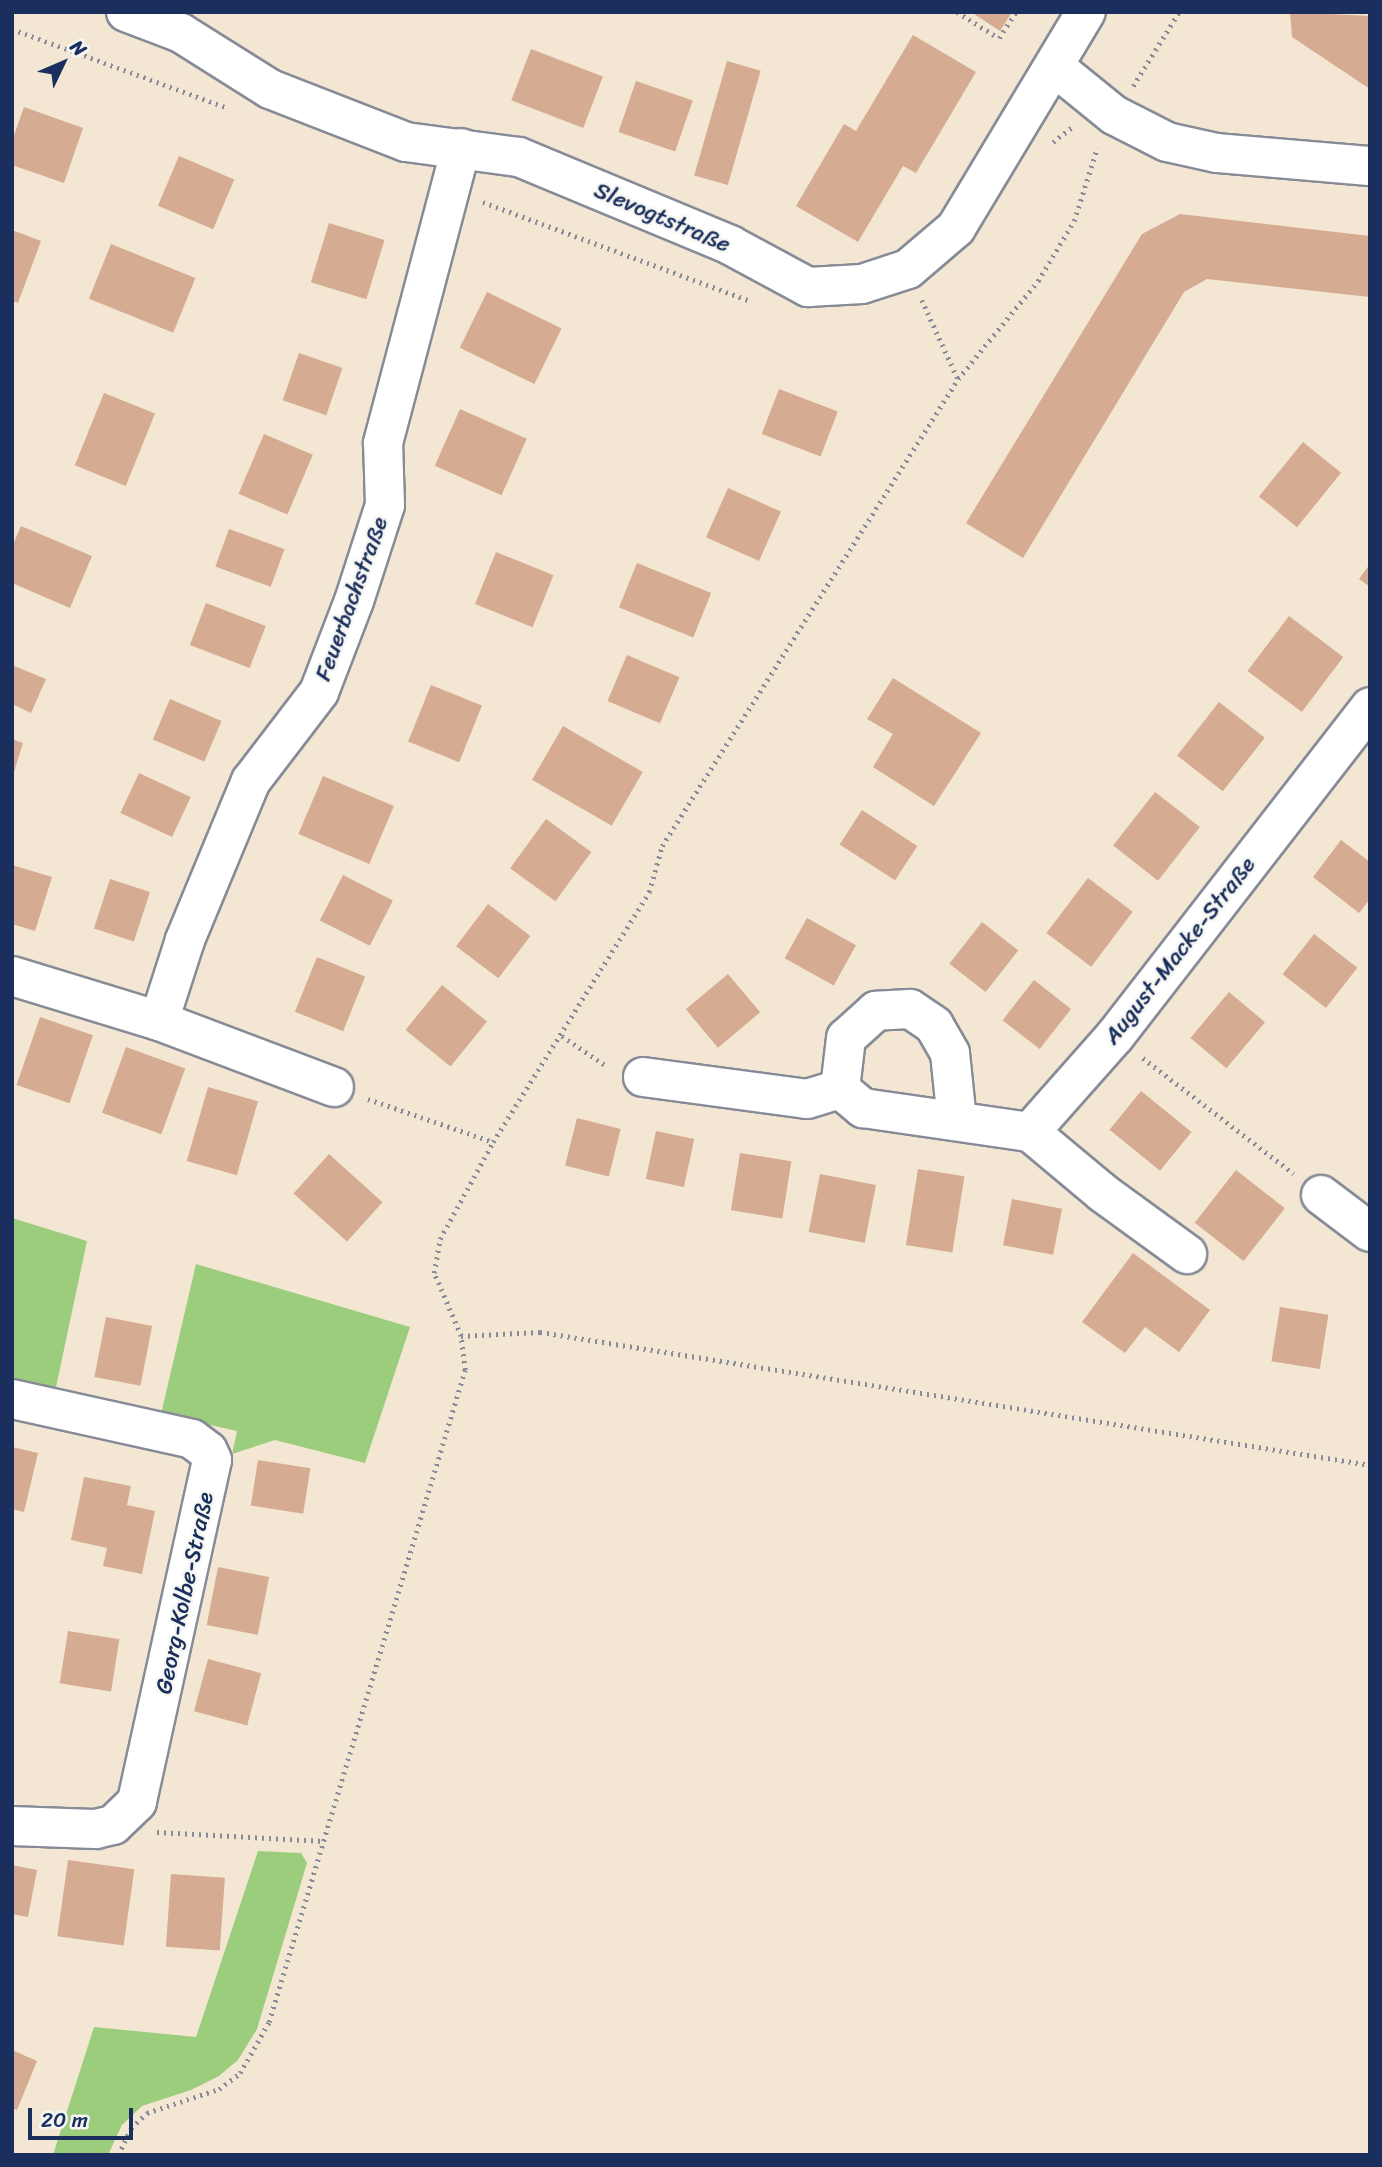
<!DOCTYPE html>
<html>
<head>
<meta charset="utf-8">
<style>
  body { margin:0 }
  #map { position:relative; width:1382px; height:2167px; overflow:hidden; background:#f3e7d3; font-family:Sriracha,sans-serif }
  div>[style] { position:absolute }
  .green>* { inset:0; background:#9ccd7d }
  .building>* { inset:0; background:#d5ab91; transform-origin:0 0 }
  .path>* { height:4.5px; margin-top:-2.25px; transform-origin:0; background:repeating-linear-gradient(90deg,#878b98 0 2px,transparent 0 7px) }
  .roads { filter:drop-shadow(2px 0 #878b98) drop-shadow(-2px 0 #878b98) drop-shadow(0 2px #878b98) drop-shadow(0 -2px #878b98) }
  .minor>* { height:38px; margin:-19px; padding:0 19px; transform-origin:19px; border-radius:19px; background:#fff }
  span { translate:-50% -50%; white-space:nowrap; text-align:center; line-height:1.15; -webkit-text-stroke:5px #f6f6f2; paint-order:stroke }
  .street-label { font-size:23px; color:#1b2f5e }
  .frame { position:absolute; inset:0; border:14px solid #1b2f5e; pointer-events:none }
  .north { position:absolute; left:28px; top:28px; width:70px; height:70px; -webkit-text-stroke:5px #f6f6f2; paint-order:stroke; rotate:46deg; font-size:19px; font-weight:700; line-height:28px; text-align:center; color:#1b2f5e }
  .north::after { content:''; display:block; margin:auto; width:24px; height:32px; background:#1b2f5e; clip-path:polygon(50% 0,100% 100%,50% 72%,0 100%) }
  .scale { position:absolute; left:28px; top:2108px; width:105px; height:32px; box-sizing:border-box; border:4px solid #1b2f5e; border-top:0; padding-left:9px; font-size:21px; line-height:24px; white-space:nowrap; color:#1b2f5e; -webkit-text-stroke:5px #f6f6f2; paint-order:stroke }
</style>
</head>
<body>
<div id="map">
  <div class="green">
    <i style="clip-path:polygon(12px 1218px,87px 1241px,55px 1392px,12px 1383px)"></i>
    <i style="clip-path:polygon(196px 1264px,410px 1327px,365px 1463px,275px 1440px,232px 1454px,237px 1431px,161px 1414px)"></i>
    <i style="clip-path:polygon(258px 1851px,301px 1853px,307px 1863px,257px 2029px,238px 2060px,219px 2076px,191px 2090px,142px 2106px,122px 2125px,108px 2155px,53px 2155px,94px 2027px,196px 2037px)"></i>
  </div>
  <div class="building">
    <i style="clip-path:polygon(971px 12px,1012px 12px,1000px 31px)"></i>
    <i style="clip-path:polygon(1290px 12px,1370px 16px,1370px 89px,1292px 37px)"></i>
    <i style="clip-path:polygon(913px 35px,976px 72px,916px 173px,903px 166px,858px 242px,796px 206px,844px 124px,856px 131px)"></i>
    <i style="left:531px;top:49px;width:77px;height:55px;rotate:21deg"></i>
    <i style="left:727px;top:61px;width:35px;height:119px;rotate:16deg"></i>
    <i style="left:636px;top:81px;width:60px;height:54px;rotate:19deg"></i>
    <i style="clip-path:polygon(24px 107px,83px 128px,64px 183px,12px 165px,12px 141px)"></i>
    <i style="left:179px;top:156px;width:60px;height:54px;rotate:23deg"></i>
    <i style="clip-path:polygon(1180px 214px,1370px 236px,1370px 297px,1207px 279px,1184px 292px,1023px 558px,966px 523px,1142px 234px)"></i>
    <i style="left:329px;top:223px;width:58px;height:62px;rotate:17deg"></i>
    <i style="clip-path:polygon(12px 230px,41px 241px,18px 303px,12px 301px)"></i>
    <i style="left:111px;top:244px;width:91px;height:59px;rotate:22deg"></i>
    <i style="left:487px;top:292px;width:83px;height:62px;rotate:26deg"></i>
    <i style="left:299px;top:353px;width:46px;height:50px;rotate:19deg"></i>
    <i style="left:779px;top:389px;width:63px;height:48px;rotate:21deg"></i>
    <i style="left:104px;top:393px;width:55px;height:78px;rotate:22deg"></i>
    <i style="left:460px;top:409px;width:73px;height:62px;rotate:24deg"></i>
    <i style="left:264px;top:434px;width:53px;height:65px;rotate:23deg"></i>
    <i style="left:1303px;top:442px;width:49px;height:70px;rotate:39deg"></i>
    <i style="left:728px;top:488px;width:58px;height:54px;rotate:24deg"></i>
    <i style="clip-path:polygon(21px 526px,92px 556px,70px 608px,12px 583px,12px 547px)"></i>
    <i style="left:229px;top:529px;width:59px;height:40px;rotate:20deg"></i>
    <i style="left:496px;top:552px;width:62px;height:56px;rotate:22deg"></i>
    <i style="left:637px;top:563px;width:80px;height:48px;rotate:22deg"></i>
    <i style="clip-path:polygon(1370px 564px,1370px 587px,1359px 579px)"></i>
    <i style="left:206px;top:603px;width:64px;height:45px;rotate:21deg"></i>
    <i style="left:1289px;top:616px;width:68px;height:69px;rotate:37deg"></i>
    <i style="left:627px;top:655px;width:57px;height:50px;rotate:23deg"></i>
    <i style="clip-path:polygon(12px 665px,46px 679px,31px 713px,12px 704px)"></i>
    <i style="clip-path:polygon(893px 678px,981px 733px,934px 806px,873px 767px,893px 734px,867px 719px)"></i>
    <i style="left:431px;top:685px;width:55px;height:61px;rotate:22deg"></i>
    <i style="left:170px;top:699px;width:56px;height:44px;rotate:23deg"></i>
    <i style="left:1219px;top:702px;width:58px;height:68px;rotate:38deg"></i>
    <i style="left:563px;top:726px;width:92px;height:62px;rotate:30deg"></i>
    <i style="clip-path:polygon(12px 739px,23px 743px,13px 775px,12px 775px)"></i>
    <i style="left:139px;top:773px;width:57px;height:44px;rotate:25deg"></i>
    <i style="left:323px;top:776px;width:77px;height:63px;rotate:23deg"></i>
    <i style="left:1155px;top:792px;width:57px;height:68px;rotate:38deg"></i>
    <i style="left:862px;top:810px;width:66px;height:41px;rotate:33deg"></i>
    <i style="left:546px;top:819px;width:56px;height:61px;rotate:36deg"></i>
    <i style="clip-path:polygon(1341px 840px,1370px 862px,1370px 899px,1359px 913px,1313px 877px)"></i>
    <i style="clip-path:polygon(12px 865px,52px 877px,35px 931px,12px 924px)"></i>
    <i style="left:343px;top:875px;width:56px;height:51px;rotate:27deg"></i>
    <i style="left:1088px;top:878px;width:56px;height:69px;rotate:37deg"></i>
    <i style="left:110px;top:879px;width:42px;height:52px;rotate:18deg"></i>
    <i style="left:488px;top:904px;width:53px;height:53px;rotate:37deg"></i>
    <i style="left:807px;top:918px;width:56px;height:46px;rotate:29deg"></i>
    <i style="left:982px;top:922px;width:46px;height:53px;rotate:38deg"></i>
    <i style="left:1314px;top:934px;width:55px;height:51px;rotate:38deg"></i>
    <i style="left:317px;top:957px;width:52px;height:59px;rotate:22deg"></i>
    <i style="left:728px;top:974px;width:50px;height:55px;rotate:50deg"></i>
    <i style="left:1034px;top:980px;width:47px;height:51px;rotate:38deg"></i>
    <i style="left:442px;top:985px;width:58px;height:58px;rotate:39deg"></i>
    <i style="left:1229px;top:992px;width:47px;height:60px;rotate:40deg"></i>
    <i style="left:40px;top:1017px;width:56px;height:72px;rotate:19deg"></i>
    <i style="left:126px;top:1047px;width:63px;height:70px;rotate:20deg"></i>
    <i style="left:208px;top:1087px;width:52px;height:77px;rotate:16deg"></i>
    <i style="left:1141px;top:1091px;width:65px;height:50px;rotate:39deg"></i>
    <i style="left:577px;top:1118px;width:45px;height:49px;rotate:14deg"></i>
    <i style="left:656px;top:1131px;width:39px;height:49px;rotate:12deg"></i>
    <i style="left:740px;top:1153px;width:52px;height:58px;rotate:9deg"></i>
    <i style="left:329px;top:1154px;width:72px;height:53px;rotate:42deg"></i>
    <i style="left:918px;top:1169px;width:47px;height:77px;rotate:9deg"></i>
    <i style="left:1236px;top:1170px;width:62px;height:67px;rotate:38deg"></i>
    <i style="left:820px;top:1174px;width:57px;height:59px;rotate:11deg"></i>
    <i style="left:1012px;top:1199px;width:51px;height:47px;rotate:11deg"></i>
    <i style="clip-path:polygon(1133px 1253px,1210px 1310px,1179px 1352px,1145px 1327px,1125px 1353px,1082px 1322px)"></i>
    <i style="left:1280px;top:1307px;width:49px;height:55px;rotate:9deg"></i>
    <i style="left:106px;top:1317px;width:47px;height:61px;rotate:11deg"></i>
    <i style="clip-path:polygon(12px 1447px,38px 1453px,24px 1512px,12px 1509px)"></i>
    <i style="left:258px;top:1460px;width:53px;height:46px;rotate:9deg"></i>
    <i style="clip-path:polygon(84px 1477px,131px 1486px,127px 1505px,155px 1511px,142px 1574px,103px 1566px,107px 1548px,71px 1540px)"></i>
    <i style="left:218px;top:1567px;width:52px;height:59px;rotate:11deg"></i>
    <i style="left:68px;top:1631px;width:52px;height:53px;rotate:9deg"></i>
    <i style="left:208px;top:1659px;width:55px;height:54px;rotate:15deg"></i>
    <i style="left:68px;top:1860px;width:67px;height:77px;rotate:8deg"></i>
    <i style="clip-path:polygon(12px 1865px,37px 1870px,28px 1917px,12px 1914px)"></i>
    <i style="left:171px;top:1874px;width:54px;height:73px;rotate:4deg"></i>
    <i style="clip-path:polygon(12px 2050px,37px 2061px,17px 2110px,12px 2108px)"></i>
  </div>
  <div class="path">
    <i style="left:957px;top:12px;width:49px;rotate:31.8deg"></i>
    <i style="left:999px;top:38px;width:31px;rotate:-57deg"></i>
    <i style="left:12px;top:29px;width:227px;rotate:20.1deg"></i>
    <i style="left:1133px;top:86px;width:87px;rotate:-58.1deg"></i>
    <i style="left:1053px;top:142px;width:23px;rotate:-38deg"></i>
    <i style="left:483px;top:202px;width:285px;rotate:20.3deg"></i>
    <i style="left:922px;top:300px;width:87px;rotate:65.5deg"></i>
    <i style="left:562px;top:1036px;width:55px;rotate:34deg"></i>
    <i style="left:1143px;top:1058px;width:190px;rotate:37.5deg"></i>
    <i style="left:368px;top:1099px;width:132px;rotate:19deg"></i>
    <i style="left:461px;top:1336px;width:79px;rotate:-2.9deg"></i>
    <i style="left:540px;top:1332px;width:841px;rotate:9.1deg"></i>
    <i style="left:157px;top:1832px;width:167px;rotate:3.1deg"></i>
    <i style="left:118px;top:2155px;width:30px;rotate:-64deg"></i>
    <i style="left:131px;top:2128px;width:22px;rotate:-43deg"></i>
    <i style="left:147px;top:2113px;width:76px;rotate:-18.4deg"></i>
    <i style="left:219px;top:2089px;width:26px;rotate:-37deg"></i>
    <i style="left:240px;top:2073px;width:59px;rotate:-60.4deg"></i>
    <i style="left:269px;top:2022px;width:681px;rotate:-73.27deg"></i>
    <i style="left:465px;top:1370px;width:34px;rotate:-97deg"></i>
    <i style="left:461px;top:1336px;width:69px;rotate:-113.2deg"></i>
    <i style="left:434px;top:1273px;width:35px;rotate:-80deg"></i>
    <i style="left:440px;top:1239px;width:111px;rotate:-61.3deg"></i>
    <i style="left:493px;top:1142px;width:295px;rotate:-58deg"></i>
    <i style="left:649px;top:892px;width:48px;rotate:-74.2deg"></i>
    <i style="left:662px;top:846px;width:553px;rotate:-57.63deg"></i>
    <i style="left:958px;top:379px;width:127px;rotate:-50.8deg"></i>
    <i style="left:1038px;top:281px;width:70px;rotate:-59deg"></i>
    <i style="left:1074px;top:221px;width:77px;rotate:-72.5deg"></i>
  </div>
  <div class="roads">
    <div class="minor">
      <i style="left:126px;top:12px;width:59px;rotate:20.9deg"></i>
      <i style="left:181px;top:33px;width:105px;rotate:32.2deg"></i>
      <i style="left:270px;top:89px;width:146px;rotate:21.3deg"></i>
      <i style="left:406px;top:142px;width:114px;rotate:7.6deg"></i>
      <i style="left:519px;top:157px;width:229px;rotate:22.6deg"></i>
      <i style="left:730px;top:245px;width:89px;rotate:28.3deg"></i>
      <i style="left:808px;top:287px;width:54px;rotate:-3.2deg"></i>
      <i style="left:862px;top:284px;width:48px;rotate:-18.1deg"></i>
      <i style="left:908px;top:269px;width:63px;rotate:-40.5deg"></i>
      <i style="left:956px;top:228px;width:252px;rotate:-59deg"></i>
      <i style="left:1056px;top:68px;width:75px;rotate:39deg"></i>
      <i style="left:1114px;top:115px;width:59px;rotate:27deg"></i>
      <i style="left:1167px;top:142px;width:51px;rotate:12.4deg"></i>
      <i style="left:1217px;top:153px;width:154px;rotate:4.9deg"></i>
      <i style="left:12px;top:976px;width:154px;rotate:17deg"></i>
      <i style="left:159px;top:1021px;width:85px;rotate:-72.2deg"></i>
      <i style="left:185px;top:940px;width:172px;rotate:-67.5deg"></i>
      <i style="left:251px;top:781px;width:112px;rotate:-52.6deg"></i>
      <i style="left:319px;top:692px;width:97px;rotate:-69deg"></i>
      <i style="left:354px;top:601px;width:101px;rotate:-72.1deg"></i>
      <i style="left:385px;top:505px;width:62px;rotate:-91.8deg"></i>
      <i style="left:383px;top:443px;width:305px;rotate:-75.2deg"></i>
      <i style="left:159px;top:1021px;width:187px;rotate:20.7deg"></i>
      <i style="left:643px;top:1077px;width:165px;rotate:7.6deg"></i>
      <i style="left:807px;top:1099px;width:34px;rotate:-17deg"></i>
      <i style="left:957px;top:1121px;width:68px;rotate:-95.9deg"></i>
      <i style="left:950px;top:1053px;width:32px;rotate:-120deg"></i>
      <i style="left:934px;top:1025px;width:29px;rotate:-146deg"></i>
      <i style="left:910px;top:1009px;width:34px;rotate:177deg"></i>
      <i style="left:876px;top:1011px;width:40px;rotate:138deg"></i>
      <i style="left:846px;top:1038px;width:51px;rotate:96.7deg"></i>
      <i style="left:840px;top:1089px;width:30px;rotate:40deg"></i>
      <i style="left:863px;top:1108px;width:169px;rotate:8.2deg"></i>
      <i style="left:1030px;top:1132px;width:128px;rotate:-48.5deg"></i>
      <i style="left:1115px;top:1036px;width:416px;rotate:-52.2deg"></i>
      <i style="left:1030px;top:1132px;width:95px;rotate:39.9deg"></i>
      <i style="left:1103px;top:1193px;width:104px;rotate:36deg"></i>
      <i style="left:1321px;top:1195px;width:61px;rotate:37.1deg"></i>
      <i style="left:12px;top:1399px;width:184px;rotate:12.5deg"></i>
      <i style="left:192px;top:1439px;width:20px;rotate:37deg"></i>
      <i style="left:208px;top:1451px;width:10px;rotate:66deg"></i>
      <i style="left:212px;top:1460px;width:350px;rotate:102.4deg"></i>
      <i style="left:137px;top:1802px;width:33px;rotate:136deg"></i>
      <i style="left:113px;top:1825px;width:17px;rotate:167deg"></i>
      <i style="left:96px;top:1829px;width:84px;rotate:-178deg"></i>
    </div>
  </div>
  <div class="street-label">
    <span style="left:662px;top:218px;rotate:23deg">Slevogtstraße</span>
    <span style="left:352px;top:599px;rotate:-70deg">Feuerbachstraße</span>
    <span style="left:1180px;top:951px;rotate:-52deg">August-Macke-Straße</span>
    <span style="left:185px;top:1593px;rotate:-78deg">Georg-Kolbe-Straße</span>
  </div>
  <div class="frame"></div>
  <div class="north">N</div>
  <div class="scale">20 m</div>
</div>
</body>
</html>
